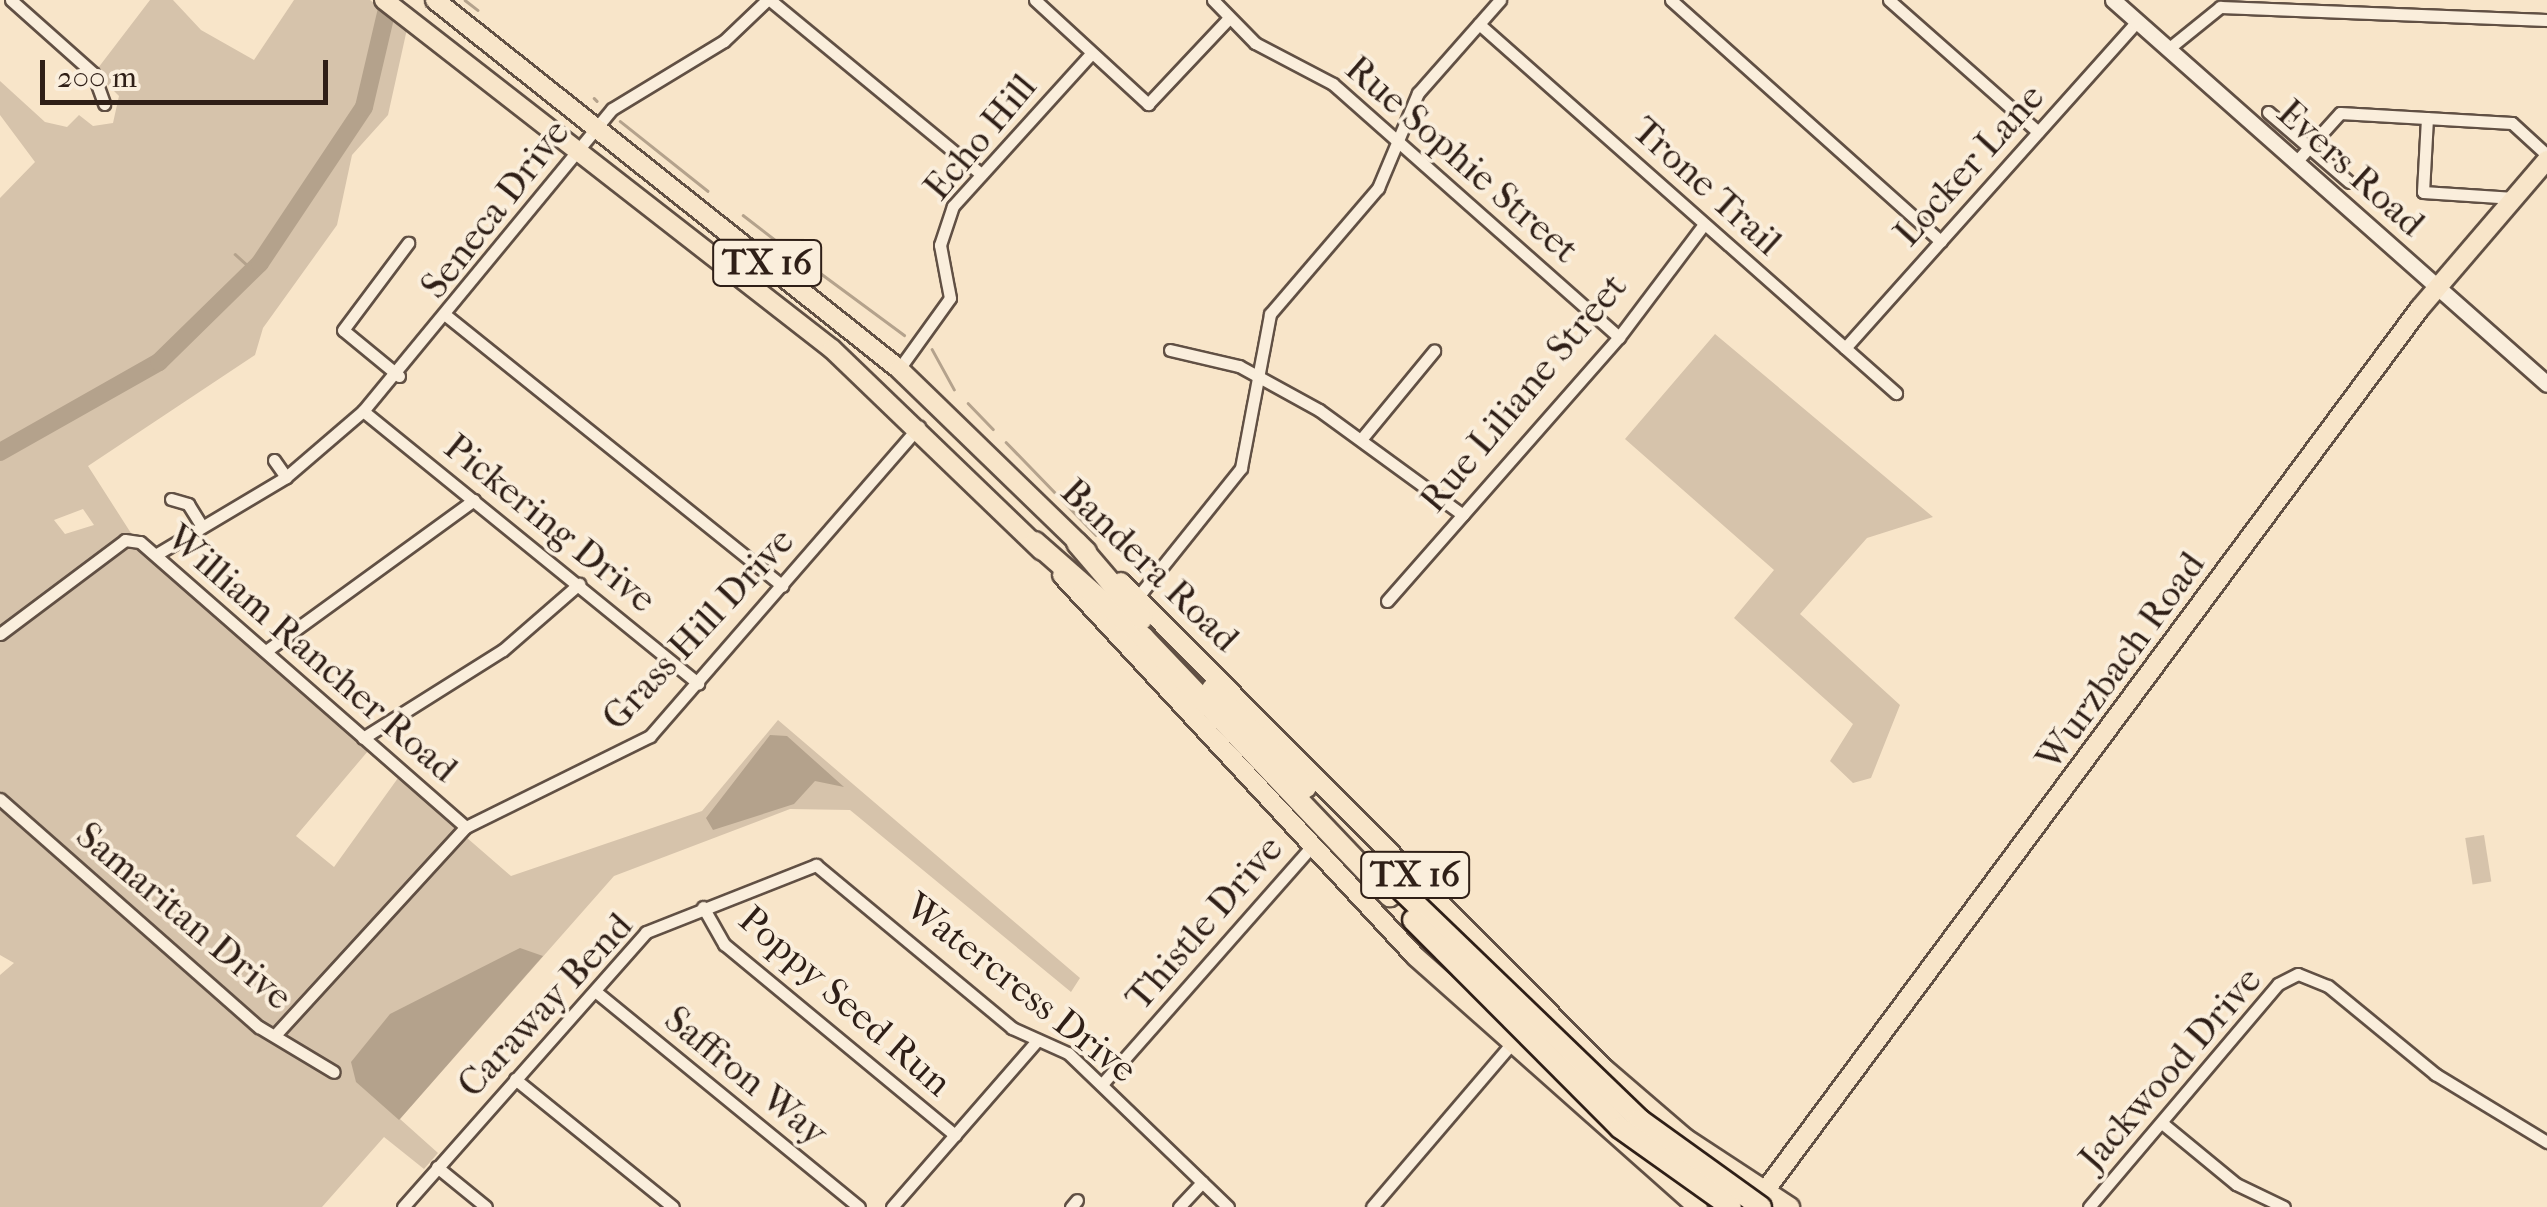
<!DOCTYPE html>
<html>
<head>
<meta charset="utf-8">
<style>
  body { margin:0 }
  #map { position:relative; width:2547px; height:1207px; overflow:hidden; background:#f8e5c9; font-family:"IM FELL French Canon",serif }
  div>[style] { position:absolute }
  .green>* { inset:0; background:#d6c3ab; transform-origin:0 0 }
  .water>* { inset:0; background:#b4a28c }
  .stream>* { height:2.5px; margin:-1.25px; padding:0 1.25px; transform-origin:1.25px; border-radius:1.25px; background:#b4a28c }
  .river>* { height:18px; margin:-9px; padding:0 9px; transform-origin:9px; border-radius:9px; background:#b4a28c }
  .roads { filter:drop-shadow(2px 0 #615044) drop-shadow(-2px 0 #615044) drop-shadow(0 2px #615044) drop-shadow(0 -2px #615044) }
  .street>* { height:11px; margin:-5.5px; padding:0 5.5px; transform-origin:5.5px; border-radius:5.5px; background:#faeedc }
  .secondary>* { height:15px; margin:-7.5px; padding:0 7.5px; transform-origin:7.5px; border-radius:7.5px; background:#faeedc }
  .primary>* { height:18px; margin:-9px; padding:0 9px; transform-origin:9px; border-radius:9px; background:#f8e5c9 }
  .highway>* { height:20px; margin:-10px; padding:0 10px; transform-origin:10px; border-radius:10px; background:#f8e5c9 }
  .bridges { filter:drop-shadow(2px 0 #2f1f17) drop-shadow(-2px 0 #2f1f17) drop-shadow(0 2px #2f1f17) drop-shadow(0 -2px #2f1f17) }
  .highway-bridge>* { height:20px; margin:-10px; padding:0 10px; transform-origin:10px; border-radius:10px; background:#f8e5c9 }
  span { translate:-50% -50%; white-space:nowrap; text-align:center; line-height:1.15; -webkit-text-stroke:8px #faeedc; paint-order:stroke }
  .shield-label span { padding:2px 8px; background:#faeedc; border:2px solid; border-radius:8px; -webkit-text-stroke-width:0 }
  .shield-label { font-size:35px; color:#2f1f17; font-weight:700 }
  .street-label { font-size:38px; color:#2f1f17 }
  .scale { position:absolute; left:40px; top:60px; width:288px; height:45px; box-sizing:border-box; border:5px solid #2f1f17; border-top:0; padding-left:12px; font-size:30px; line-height:35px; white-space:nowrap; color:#2f1f17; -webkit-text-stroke:8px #faeedc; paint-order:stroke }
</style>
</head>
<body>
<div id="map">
  <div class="green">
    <i style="clip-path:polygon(evenodd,150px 0,173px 0,201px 30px,254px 60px,294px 0,370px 0,407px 29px,388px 115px,352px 155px,337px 225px,263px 328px,255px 355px,88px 466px,145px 555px,368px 751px,296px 836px,334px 867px,398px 778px,511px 876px,702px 811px,778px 720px,1080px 978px,1071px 992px,850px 810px,790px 809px,614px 876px,400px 1119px,438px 1153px,424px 1169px,384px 1137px,322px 1207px,0 1207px,0 975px,14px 963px,0 955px,0 198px,35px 162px,0 115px,0 81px,45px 122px,67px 127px,79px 115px,93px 126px,113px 123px,119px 96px,95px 72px,150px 0,83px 509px,94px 525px,65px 534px,54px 520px,83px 509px)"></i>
    <i style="clip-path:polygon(1715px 334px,1933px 517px,1867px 538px,1800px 614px,1900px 705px,1871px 778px,1853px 783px,1830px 761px,1853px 724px,1734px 618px,1774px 570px,1625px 439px)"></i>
    <i style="left:2484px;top:835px;width:47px;height:19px;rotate:81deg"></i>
  </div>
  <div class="water">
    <i style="clip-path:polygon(770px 735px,787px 736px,844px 787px,815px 781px,794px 804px,713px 830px,706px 818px)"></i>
    <i style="clip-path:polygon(520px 948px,543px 956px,399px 1120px,356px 1082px,351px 1062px,390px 1014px)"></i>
  </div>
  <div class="stream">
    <i style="left:465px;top:0;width:16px;rotate:38deg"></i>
    <i style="left:594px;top:98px;width:4px;rotate:45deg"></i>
    <i style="left:620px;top:121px;width:112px;rotate:38.5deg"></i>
    <i style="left:743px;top:215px;width:72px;rotate:37.7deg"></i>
    <i style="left:235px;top:254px;width:24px;rotate:42deg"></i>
    <i style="left:819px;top:272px;width:106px;rotate:36.5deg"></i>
    <i style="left:932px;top:349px;width:46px;rotate:61.2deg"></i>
    <i style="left:968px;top:403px;width:36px;rotate:46deg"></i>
    <i style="left:1006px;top:442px;width:129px;rotate:45.9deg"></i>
  </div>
  <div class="river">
    <i style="left:0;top:452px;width:183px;rotate:-29.5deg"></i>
    <i style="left:159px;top:362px;width:141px;rotate:-44.4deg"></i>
    <i style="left:260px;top:263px;width:187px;rotate:-56.3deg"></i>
    <i style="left:364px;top:107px;width:110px;rotate:-76.8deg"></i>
  </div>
  <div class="roads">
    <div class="street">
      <i style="left:11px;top:0;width:110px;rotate:41.7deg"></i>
      <i style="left:93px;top:73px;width:33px;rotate:70deg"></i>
      <i style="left:770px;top:0;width:273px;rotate:39.5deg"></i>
      <i style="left:1035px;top:0;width:154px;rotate:42.6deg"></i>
      <i style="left:1148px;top:104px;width:118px;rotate:-46.7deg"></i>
      <i style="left:1213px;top:0;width:60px;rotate:45.7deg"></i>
      <i style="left:1255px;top:43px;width:88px;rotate:27.7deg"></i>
      <i style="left:1333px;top:84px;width:382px;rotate:41.5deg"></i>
      <i style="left:1671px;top:0;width:362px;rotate:41.8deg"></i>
      <i style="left:1889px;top:0;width:199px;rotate:41.5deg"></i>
      <i style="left:1479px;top:24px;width:557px;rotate:41.51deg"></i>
      <i style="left:2168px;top:49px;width:67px;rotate:-38.9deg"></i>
      <i style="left:2220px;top:7px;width:327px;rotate:2.3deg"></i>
      <i style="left:2268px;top:112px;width:107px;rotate:40.8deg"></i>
      <i style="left:2427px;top:118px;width:74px;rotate:93.1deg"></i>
      <i style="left:2423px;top:192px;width:91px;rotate:3.8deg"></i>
      <i style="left:2295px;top:163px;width:67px;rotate:-48deg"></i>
      <i style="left:2340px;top:113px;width:172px;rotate:3.3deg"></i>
      <i style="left:2512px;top:123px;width:47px;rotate:42.4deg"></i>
      <i style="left:448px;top:317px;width:429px;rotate:38.8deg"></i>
      <i style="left:1845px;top:348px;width:438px;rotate:-48.2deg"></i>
      <i style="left:1170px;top:350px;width:71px;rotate:13.1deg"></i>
      <i style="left:1239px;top:366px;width:91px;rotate:28.8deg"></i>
      <i style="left:1319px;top:410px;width:178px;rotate:36.1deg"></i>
      <i style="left:899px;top:369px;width:87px;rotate:-54.3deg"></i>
      <i style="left:950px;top:298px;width:54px;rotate:-100.7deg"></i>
      <i style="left:940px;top:245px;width:41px;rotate:-71.6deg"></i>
      <i style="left:953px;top:206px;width:204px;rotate:-47.8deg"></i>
      <i style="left:399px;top:376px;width:72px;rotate:-140.6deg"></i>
      <i style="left:343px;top:330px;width:109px;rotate:-53.2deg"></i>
      <i style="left:363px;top:411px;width:432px;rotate:39.1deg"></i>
      <i style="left:1363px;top:437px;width:112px;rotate:-50.5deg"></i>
      <i style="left:274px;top:460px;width:21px;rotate:55deg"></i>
      <i style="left:171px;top:499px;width:18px;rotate:16deg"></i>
      <i style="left:188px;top:504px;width:26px;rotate:58deg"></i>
      <i style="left:157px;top:554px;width:150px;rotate:-30.8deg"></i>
      <i style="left:286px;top:477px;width:101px;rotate:-40.6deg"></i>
      <i style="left:363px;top:411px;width:391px;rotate:-50.5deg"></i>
      <i style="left:612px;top:109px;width:131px;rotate:-31.3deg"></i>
      <i style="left:724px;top:41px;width:59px;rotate:-43.6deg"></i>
      <i style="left:1137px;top:598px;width:166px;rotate:-51.3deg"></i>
      <i style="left:1241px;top:468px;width:157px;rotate:-79.3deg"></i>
      <i style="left:1270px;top:314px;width:166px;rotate:-49.4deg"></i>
      <i style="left:1378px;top:188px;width:103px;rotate:-67.2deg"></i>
      <i style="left:1418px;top:93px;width:124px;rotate:-48.6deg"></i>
      <i style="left:1387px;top:601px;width:351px;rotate:-48.7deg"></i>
      <i style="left:1619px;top:337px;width:141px;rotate:-53deg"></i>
      <i style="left:0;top:634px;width:156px;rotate:-36.9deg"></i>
      <i style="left:125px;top:540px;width:15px;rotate:8deg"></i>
      <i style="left:140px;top:542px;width:433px;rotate:41.2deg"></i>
      <i style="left:266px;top:651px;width:257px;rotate:-36deg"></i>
      <i style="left:363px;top:738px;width:165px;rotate:-32.2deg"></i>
      <i style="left:503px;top:650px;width:101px;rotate:-41deg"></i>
      <i style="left:0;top:799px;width:345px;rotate:41.4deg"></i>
      <i style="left:259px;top:1027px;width:87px;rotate:31deg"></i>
      <i style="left:703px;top:907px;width:43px;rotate:60.4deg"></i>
      <i style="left:724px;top:944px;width:300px;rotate:39.6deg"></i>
      <i style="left:595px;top:991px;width:341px;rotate:39.3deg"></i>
      <i style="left:276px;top:1034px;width:281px;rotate:-47.5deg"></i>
      <i style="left:466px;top:827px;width:205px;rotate:-26.3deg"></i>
      <i style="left:650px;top:736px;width:410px;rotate:-49deg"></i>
      <i style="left:515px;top:1079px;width:203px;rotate:39deg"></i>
      <i style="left:1103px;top:1083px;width:315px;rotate:-48.6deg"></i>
      <i style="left:2162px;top:1123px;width:96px;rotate:39.5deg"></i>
      <i style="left:2236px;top:1184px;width:53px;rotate:25.6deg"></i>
      <i style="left:437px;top:1167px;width:63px;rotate:39.2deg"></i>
      <i style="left:403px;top:1207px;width:367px;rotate:-48.5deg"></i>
      <i style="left:646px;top:932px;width:183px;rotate:-21.5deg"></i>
      <i style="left:816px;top:865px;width:255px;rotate:39.7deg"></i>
      <i style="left:1012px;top:1028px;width:61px;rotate:24.1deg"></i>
      <i style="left:1068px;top:1053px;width:222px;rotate:43.9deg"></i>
      <i style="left:892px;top:1207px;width:219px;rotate:-48.9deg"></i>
      <i style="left:1071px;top:1207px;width:9px;rotate:-49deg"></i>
      <i style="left:1179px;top:1207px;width:34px;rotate:-47deg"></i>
      <i style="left:1372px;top:1207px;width:214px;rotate:-49.5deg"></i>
      <i style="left:2089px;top:1207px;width:292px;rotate:-49.7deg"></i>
      <i style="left:2278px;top:984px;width:22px;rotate:-27deg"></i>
      <i style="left:2298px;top:974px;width:32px;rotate:22deg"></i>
      <i style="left:2328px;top:986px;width:139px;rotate:39.4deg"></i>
      <i style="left:2435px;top:1074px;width:131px;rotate:31.3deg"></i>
    </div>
    <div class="secondary">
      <i style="left:2113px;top:0;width:579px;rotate:41.5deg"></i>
    </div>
    <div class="primary">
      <i style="left:384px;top:0;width:568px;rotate:37.92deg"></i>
      <i style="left:832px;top:349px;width:291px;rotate:43.9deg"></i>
      <i style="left:435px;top:0;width:593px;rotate:38.49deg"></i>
      <i style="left:899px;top:369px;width:262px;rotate:44.1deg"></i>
      <i style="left:1062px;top:575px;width:521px;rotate:47.18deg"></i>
      <i style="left:1416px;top:957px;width:377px;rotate:41.6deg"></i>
      <i style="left:1121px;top:582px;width:688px;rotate:45.18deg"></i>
      <i style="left:1606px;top:1070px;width:104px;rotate:40.7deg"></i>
      <i style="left:1685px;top:1138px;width:126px;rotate:33.3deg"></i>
      <i style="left:1759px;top:1199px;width:1109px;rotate:-53.43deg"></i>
      <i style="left:2420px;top:308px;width:195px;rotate:-49.4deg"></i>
    </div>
    <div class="highway">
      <i style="left:1035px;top:542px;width:144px;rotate:41.3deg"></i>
      <i style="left:1143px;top:637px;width:358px;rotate:46.4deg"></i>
      <i style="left:1077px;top:543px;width:100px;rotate:49.5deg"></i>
      <i style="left:1212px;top:689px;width:136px;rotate:46.2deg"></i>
    </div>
  </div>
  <div class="bridges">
    <div class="highway-bridge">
      <i style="left:1399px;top:888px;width:335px;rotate:43.9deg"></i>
      <i style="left:1640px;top:1120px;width:149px;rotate:35.7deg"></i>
      <i style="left:1413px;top:920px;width:293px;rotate:45.1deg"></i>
      <i style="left:1620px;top:1128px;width:136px;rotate:35.4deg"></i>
    </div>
  </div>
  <div class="shield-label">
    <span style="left:767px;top:263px">TX 16</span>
    <span style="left:1415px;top:875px">TX 16</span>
  </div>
  <div class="street-label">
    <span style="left:980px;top:137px;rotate:-50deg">Echo Hill</span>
    <span style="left:1462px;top:159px;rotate:41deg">Rue Sophie Street</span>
    <span style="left:1969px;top:165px;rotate:-48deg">Locker Lane</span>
    <span style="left:2351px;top:168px;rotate:42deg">Evers Road</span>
    <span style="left:1707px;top:186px;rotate:42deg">Trone Trail</span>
    <span style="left:495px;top:209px;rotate:-52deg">Seneca Drive</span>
    <span style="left:1523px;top:393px;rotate:-50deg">Rue Liliane Street</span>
    <span style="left:550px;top:523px;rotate:39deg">Pickering Drive</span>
    <span style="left:1150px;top:565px;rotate:44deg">Bandera Road</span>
    <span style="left:698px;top:629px;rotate:-47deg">Grass Hill Drive</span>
    <span style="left:312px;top:653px;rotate:41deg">William Rancher Road</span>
    <span style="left:2120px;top:661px;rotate:-54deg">Wurzbach Road</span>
    <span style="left:184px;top:916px;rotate:40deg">Samaritan Drive</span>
    <span style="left:1204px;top:923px;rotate:-49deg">Thistle Drive</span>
    <span style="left:1021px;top:988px;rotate:38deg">Watercress Drive</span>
    <span style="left:845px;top:1001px;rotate:41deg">Poppy Seed Run</span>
    <span style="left:545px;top:1005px;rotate:-47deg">Caraway Bend</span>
    <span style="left:2170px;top:1069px;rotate:-49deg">Jackwood Drive</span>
    <span style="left:746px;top:1076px;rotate:39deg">Saffron Way</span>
  </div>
  <div class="scale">200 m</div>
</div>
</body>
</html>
